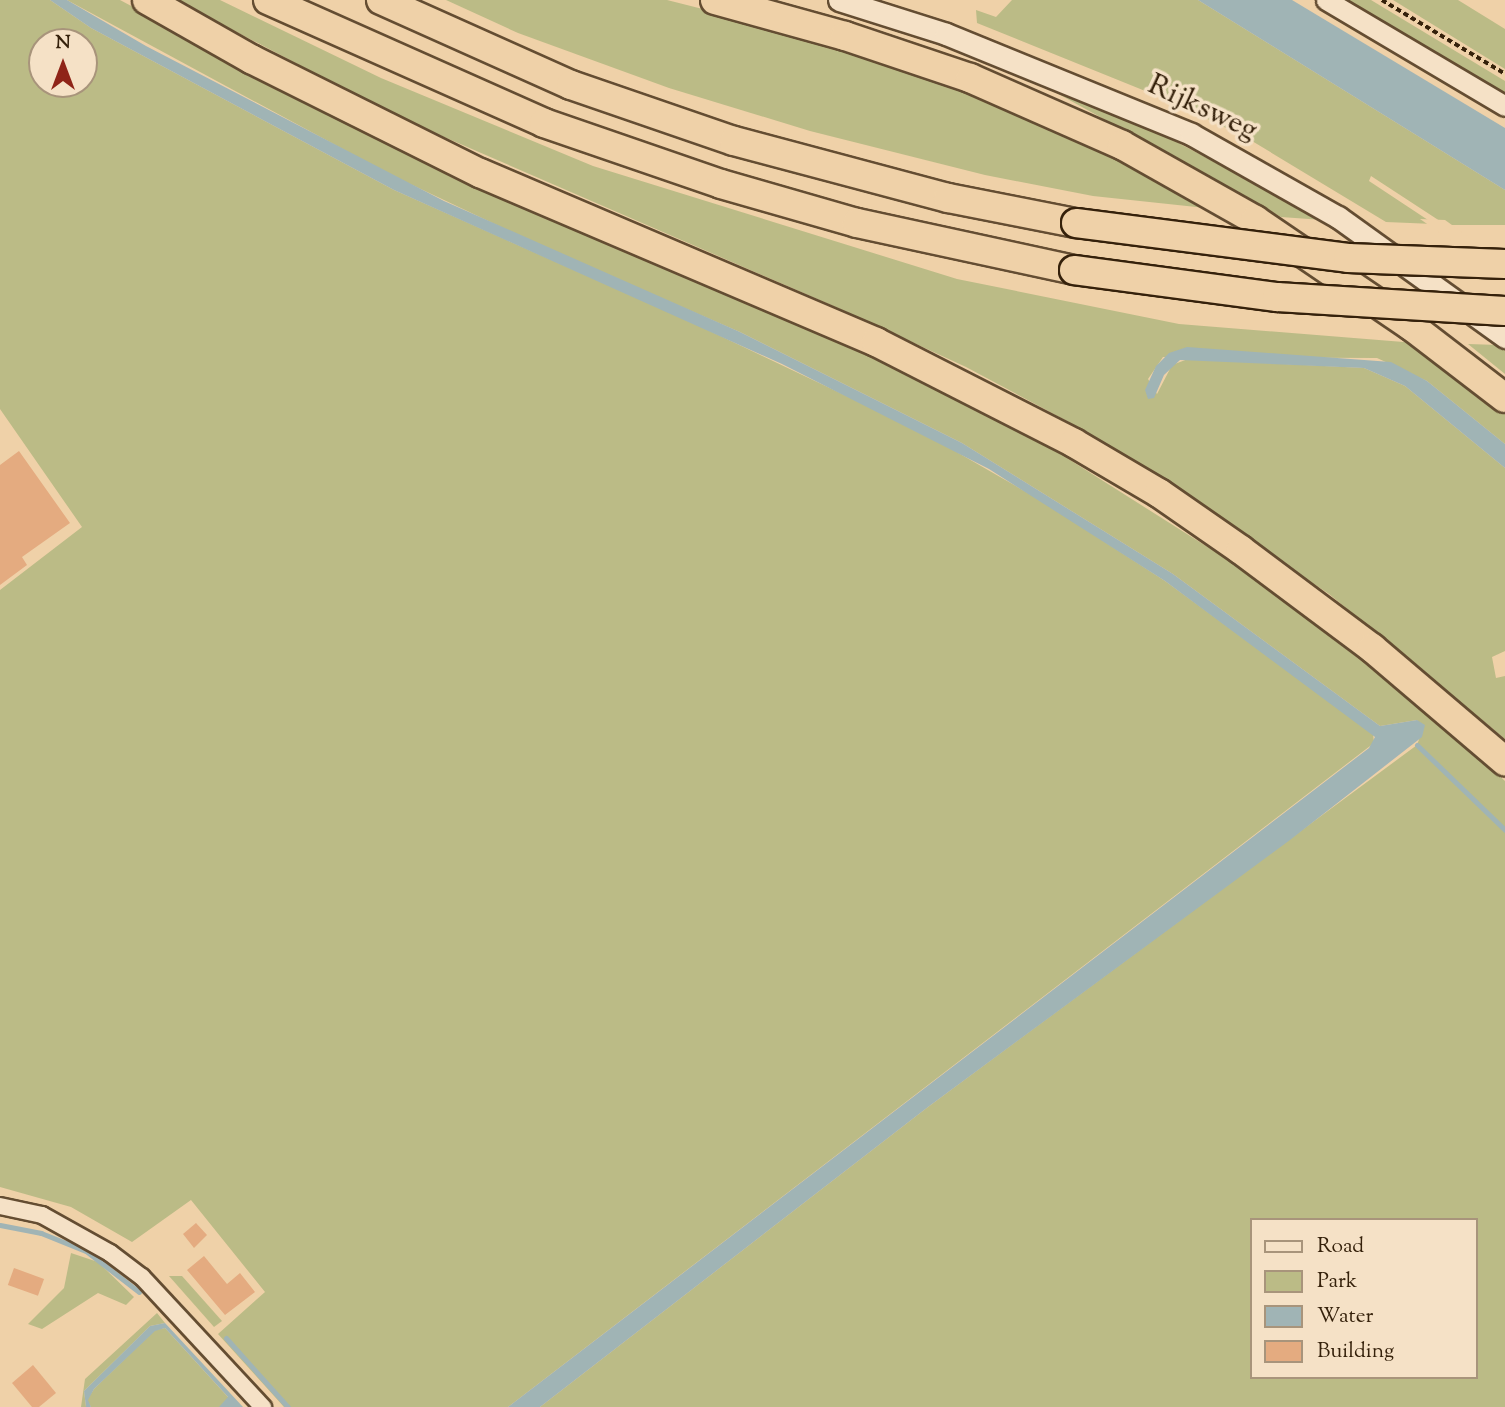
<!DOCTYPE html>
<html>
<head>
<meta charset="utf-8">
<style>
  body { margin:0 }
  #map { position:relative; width:1505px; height:1407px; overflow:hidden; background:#efd1a8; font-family:"Sorts Mill Goudy",serif }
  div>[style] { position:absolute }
  .green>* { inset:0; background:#bbbb86 }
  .water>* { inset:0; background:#a0b4b5 }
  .pier>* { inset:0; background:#efd1a8 }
  .stream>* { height:5px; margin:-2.5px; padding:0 2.5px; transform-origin:2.5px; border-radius:2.5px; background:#a0b4b5 }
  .building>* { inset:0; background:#e4ab80; transform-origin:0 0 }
  .path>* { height:3.5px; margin-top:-1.75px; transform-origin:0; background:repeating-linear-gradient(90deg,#35210b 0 5px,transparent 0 8.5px) }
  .roads { filter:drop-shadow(2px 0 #644d32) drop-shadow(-2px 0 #644d32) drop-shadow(0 2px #644d32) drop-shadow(0 -2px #644d32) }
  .minor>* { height:16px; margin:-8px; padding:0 8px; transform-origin:8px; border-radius:8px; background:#f5e1c6 }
  .tertiary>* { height:19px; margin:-9.5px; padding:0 9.5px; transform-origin:9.5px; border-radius:9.5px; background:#f5e1c6 }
  .secondary>* { height:21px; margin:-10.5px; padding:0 10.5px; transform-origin:10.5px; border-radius:10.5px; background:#f5e1c6 }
  .motorway>* { height:28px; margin:-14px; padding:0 14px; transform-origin:14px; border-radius:14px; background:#efd1a8 }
  .bridges { filter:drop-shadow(2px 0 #35210b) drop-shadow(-2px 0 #35210b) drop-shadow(0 2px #35210b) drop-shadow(0 -2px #35210b) }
  .motorway-bridge>* { height:28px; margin:-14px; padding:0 14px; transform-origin:14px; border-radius:14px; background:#efd1a8 }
  span { translate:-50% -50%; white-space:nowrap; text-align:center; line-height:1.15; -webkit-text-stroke:7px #f5e1c6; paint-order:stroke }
  .street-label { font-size:30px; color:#35210b }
  .legend { position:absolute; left:1250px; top:1218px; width:228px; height:161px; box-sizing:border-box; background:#f5e1c6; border:2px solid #a8947b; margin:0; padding:9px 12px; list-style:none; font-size:21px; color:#35210b }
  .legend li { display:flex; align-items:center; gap:14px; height:35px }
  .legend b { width:35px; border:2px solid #a8947b }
  .north { position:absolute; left:28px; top:28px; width:70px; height:70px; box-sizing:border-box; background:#f5e1c6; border:2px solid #a8947b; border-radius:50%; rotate:0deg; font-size:19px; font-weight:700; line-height:28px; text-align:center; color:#35210b }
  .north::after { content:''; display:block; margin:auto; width:24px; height:32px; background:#8f2418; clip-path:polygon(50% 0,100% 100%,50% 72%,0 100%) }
</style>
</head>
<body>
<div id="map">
  <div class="green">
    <i style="clip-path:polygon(evenodd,0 0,50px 0,91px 28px,394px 190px,691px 322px,920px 431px,1040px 500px,1165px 581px,1373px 733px,1374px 743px,508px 1407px,284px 1407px,218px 1334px,265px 1292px,191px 1200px,132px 1242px,71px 1207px,0 1187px,0 590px,82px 527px,0 409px,0 0,42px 42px,84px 42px,84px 84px,42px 84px,42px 42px)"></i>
    <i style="clip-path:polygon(evenodd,67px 0,120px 0,390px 144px,847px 345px,1040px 441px,1236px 565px,1427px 711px,1505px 781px,1505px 1407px,540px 1407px,928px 1107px,1417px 745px,1422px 731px,1417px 720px,1380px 726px,1173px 574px,962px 443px,740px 332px,543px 247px,389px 174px,67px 0,1251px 1220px,1475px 1220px,1475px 1377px,1251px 1377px,1251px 1220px)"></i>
    <i style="clip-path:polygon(176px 0,220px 0,381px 78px,593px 166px,957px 279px,1179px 324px,1416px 343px,1505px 414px,1505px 444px,1427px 381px,1377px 358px,1163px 357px,1148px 379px,1157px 394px,1172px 365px,1188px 359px,1364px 368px,1405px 386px,1505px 468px,1505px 651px,1492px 657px,1496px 678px,1505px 676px,1505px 739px,1329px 594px,1078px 427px,966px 367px,838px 308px,398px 117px)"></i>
    <i style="clip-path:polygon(446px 0,667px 0,809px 36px,943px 81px,1088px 142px,1215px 209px,1093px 196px,985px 175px,810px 131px,669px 88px,518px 33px)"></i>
    <i style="clip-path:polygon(1012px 0,1198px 0,1505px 190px,1505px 225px,1446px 225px,1371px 176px,1369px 181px,1434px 224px,1386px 222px,1247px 138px,1170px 101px,977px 23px,976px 10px,996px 17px)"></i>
    <i style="clip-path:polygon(1340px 0,1371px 0,1505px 81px,1505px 98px)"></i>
    <i style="clip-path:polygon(1393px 0,1458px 0,1505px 29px,1505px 69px)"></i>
    <i style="clip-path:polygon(1044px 86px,1171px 139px,1323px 220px,1281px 217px)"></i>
    <i style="clip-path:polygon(1468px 344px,1498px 345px,1505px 351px,1505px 374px)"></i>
    <i style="clip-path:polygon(71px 1253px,98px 1262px,134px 1297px,126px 1305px,98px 1293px,42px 1329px,28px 1324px,64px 1288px)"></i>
    <i style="clip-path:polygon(169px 1276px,182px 1276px,222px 1321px,214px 1327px)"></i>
    <i style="clip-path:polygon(157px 1313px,165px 1323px,150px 1326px,84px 1391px,86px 1407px,81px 1407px,85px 1379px)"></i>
    <i style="clip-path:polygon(165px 1328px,237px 1407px,91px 1407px,87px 1400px,94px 1389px,155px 1330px)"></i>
  </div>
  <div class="water">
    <i style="clip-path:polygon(50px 0,67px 0,146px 46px,444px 201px,740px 332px,962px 443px,1173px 574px,1380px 726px,1417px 720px,1425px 725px,1422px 737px,1290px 840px,928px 1107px,540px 1407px,508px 1407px,1369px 748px,1375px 737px,1165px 581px,989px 469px,782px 364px,394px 190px,91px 28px)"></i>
    <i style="clip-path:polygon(1198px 0,1292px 0,1505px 128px,1505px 190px)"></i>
    <i style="clip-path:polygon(1187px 347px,1391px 362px,1427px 381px,1505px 444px,1505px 468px,1405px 386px,1364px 368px,1180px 360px,1164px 375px,1154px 398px,1148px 399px,1145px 390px,1156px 366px,1169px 353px)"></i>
    <i style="clip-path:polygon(165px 1323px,243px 1407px,219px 1407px,228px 1397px,165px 1328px,155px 1331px,94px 1389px,88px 1400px,91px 1407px,86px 1407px,84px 1391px,150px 1326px)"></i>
  </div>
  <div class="pier">
    <i style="clip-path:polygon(1420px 219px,1445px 220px,1505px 263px,1505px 278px)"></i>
  </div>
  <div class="stream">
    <i style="left:1417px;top:745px;width:122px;rotate:44deg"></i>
    <i style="left:0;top:1225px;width:42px;rotate:11deg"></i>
    <i style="left:41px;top:1233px;width:48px;rotate:21.8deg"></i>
    <i style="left:86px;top:1251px;width:67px;rotate:37.7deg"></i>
    <i style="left:226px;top:1338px;width:93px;rotate:48.1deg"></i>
  </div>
  <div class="building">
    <i style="clip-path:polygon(19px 451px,70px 523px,22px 557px,27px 565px,0 585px,0 465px)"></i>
    <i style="clip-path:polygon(196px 1223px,207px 1235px,194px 1248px,183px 1234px)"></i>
    <i style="clip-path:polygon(204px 1256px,227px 1284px,240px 1273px,255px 1292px,225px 1315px,187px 1270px)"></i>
    <i style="left:14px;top:1268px;width:32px;height:18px;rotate:20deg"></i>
    <i style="clip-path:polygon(33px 1365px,56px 1393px,39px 1407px,32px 1407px,12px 1383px)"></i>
  </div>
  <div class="path">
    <i style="left:1382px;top:0;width:144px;rotate:31deg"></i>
  </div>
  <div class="roads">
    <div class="minor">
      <i style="left:0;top:1206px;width:43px;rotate:12.1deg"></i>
      <i style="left:42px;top:1215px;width:78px;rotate:29.2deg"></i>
      <i style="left:110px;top:1253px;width:40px;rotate:37deg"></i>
      <i style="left:142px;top:1277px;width:178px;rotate:47.1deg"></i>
    </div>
    <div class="tertiary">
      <i style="left:1326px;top:0;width:208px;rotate:30.6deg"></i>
    </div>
    <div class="secondary">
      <i style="left:839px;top:0;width:112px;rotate:17.6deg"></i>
      <i style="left:946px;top:34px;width:265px;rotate:22.2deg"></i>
      <i style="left:1191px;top:134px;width:169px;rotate:29.5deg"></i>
      <i style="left:1338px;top:217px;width:206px;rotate:35.7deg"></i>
    </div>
    <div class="motorway">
      <i style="left:147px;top:0;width:120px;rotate:29.6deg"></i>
      <i style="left:251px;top:59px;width:256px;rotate:26.5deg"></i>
      <i style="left:480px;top:173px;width:431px;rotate:23.1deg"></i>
      <i style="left:876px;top:342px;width:222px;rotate:27deg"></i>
      <i style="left:1074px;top:443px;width:99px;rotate:30.5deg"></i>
      <i style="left:1159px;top:493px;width:100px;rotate:34.8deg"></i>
      <i style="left:1241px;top:550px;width:164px;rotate:36.8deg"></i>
      <i style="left:1372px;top:648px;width:175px;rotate:40.4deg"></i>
      <i style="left:268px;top:0;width:302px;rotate:24deg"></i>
      <i style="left:544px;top:123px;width:187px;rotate:19deg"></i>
      <i style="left:721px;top:184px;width:141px;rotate:16deg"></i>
      <i style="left:857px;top:223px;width:222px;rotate:12.2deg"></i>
      <i style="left:381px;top:0;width:208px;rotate:24.1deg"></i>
      <i style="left:571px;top:85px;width:172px;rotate:19deg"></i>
      <i style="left:734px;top:141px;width:221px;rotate:14.9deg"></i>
      <i style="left:948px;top:198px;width:130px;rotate:11.1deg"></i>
      <i style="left:715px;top:0;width:135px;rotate:15.5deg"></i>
      <i style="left:845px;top:36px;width:132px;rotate:18.6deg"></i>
      <i style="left:970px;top:78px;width:166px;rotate:23.8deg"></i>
      <i style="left:1122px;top:145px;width:153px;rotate:29.4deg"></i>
      <i style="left:1255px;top:220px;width:189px;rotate:34.2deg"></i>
      <i style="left:1411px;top:326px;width:118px;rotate:37.5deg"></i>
    </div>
  </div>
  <div class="bridges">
    <div class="motorway-bridge">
      <i style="left:1076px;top:223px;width:274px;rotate:7.3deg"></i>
      <i style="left:1348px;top:258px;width:157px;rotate:2.2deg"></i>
      <i style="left:1074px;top:270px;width:205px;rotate:7.6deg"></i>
      <i style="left:1277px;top:297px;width:228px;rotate:3.5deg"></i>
    </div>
  </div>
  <div class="street-label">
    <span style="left:1202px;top:109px;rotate:25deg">Rijksweg</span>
  </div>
  <ul class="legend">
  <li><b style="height:9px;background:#f5e1c6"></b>Road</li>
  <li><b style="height:19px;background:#bbbb86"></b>Park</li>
  <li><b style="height:19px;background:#a0b4b5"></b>Water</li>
  <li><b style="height:19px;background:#e4ab80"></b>Building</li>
  </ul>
  <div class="north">N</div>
</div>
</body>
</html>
